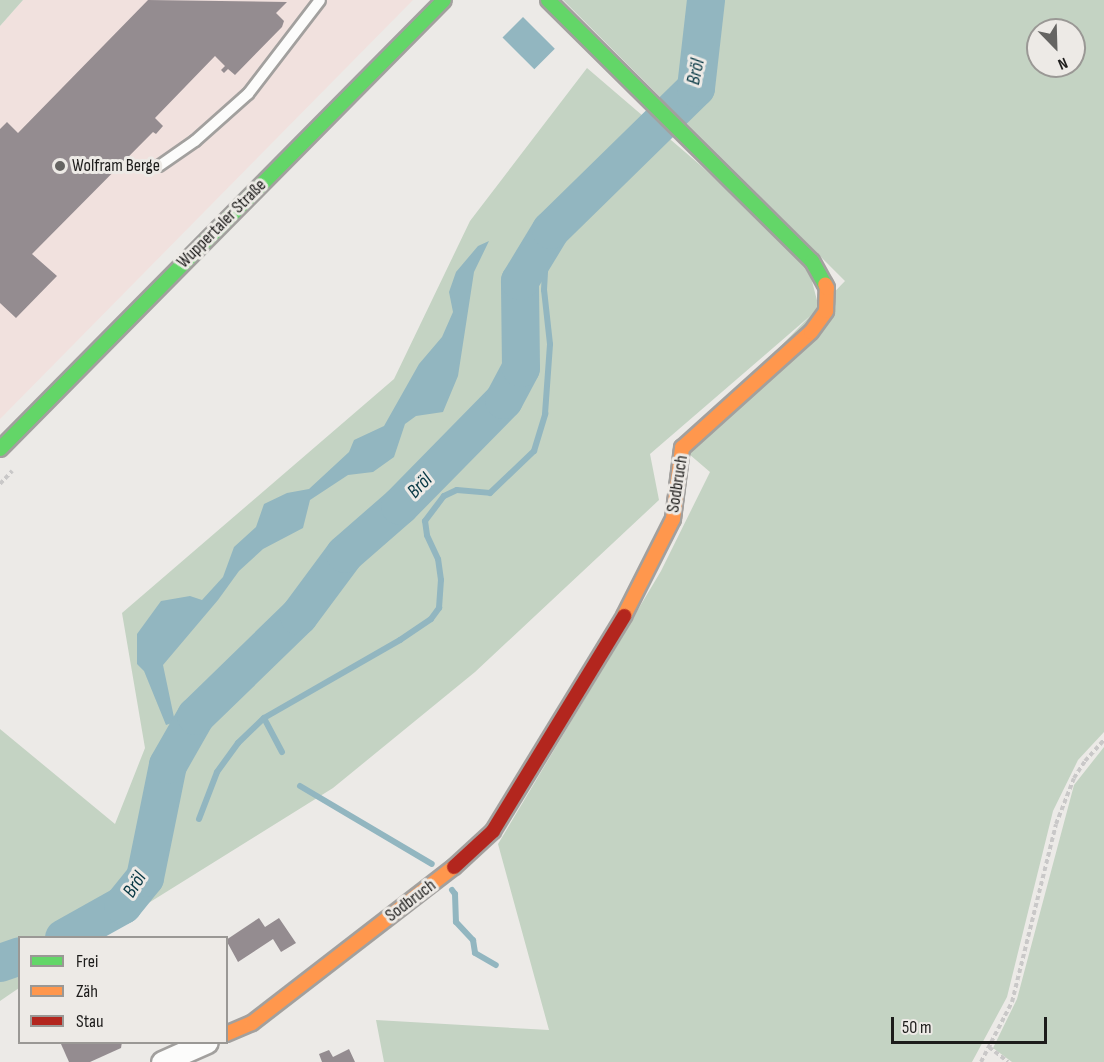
<!DOCTYPE html>
<html>
<head>
<meta charset="utf-8">
<style>
  body { margin:0 }
  #map { position:relative; width:1104px; height:1062px; overflow:hidden; background:#eceae7; font-family:"Sofia Sans Condensed",sans-serif }
  div>[style] { position:absolute }
  .industrial>* { inset:0; background:#f1e1de }
  .green>* { inset:0; background:#c4d3c3 }
  .water>* { inset:0; background:#92b6c0; transform-origin:0 0 }
  .stream>* { height:6px; margin:-3px; padding:0 3px; transform-origin:3px; border-radius:3px; background:#92b6c0 }
  .river>* { height:38px; margin:-19px; padding:0 19px; transform-origin:19px; border-radius:19px; background:#92b6c0 }
  .building>* { inset:0; background:#948c90 }
  .path>* { height:4px; margin-top:-2px; transform-origin:0; background:repeating-linear-gradient(90deg,#c9c8c8 0 4.5px,transparent 0 7.5px) }
  .roads { filter:drop-shadow(2px 0 #a2a09e) drop-shadow(-2px 0 #a2a09e) drop-shadow(0 2px #a2a09e) drop-shadow(0 -2px #a2a09e) }
  .lane>* { height:10px; margin:-5px; padding:0 5px; transform-origin:5px; border-radius:5px; background:#fcfcfb }
  .street>* { height:21px; margin:-10.5px; padding:0 10.5px; transform-origin:10.5px; border-radius:10.5px; background:#fcfcfb }
  .fast>* { height:14px; margin:-7px; padding:0 7px; transform-origin:7px; border-radius:7px; background:#63d668 }
  .slow>* { height:14px; margin:-7px; padding:0 7px; transform-origin:7px; border-radius:7px; background:#ff974d }
  .jam>* { height:14px; margin:-7px; padding:0 7px; transform-origin:7px; border-radius:7px; background:#b3261e }
  .dots>* { width:16px; height:16px; translate:-50% -50%; box-sizing:border-box; border:3px solid #edeae6; border-radius:50% }
  span { translate:-50% -50%; white-space:nowrap; text-align:center; line-height:1.15; -webkit-text-stroke:6px #edeae6; paint-order:stroke }
  .poi-label { font-size:18px; color:#1d1c1b }
  .left { translate:0 -50%; text-align:left }
  .street-label { font-size:18px; color:#1d1c1b }
  .water-label { font-size:20px; color:#073844; font-style:italic }
  .legend { position:absolute; left:18px; top:936px; width:210px; height:108px; box-sizing:border-box; background:#edeae6; border:2px solid #9a9895; margin:0; padding:8px 10px; list-style:none; font-size:18px; color:#1d1c1b }
  .legend li { display:flex; align-items:center; gap:12px; height:30px }
  .legend b { width:30px; border:2px solid #9a9895 }
  .north { position:absolute; left:1026px; top:18px; width:60px; height:60px; box-sizing:border-box; background:#edeae6; border:2px solid #9a9895; border-radius:50%; rotate:157deg; font-size:16px; font-weight:700; line-height:24px; text-align:center; color:#1d1c1b }
  .north::after { content:''; display:block; margin:auto; width:21px; height:27px; background:#656462; clip-path:polygon(50% 0,100% 100%,50% 72%,0 100%) }
  .scale { position:absolute; left:891px; top:1017px; width:156px; height:27px; box-sizing:border-box; border:3px solid #1d1c1b; border-top:0; padding-left:8px; font-size:18px; line-height:21px; white-space:nowrap; color:#1d1c1b; -webkit-text-stroke:4px #edeae6; paint-order:stroke }
</style>
</head>
<body>
<div id="map">
  <div class="industrial">
    <i style="clip-path:polygon(23px 0,413px 0,0 419px,0 26px)"></i>
  </div>
  <div class="green">
    <i style="clip-path:polygon(0 0,23px 0,0 26px)"></i>
    <i style="clip-path:polygon(evenodd,563px 0,1104px 0,1104px 732px,1078px 760px,1053px 811px,1007px 997px,972px 1062px,384px 1062px,376px 1020px,549px 1030px,498px 844px,661px 571px,710px 472px,682px 448px,810px 316px,650px 454px,659px 500px,475px 672px,333px 788px,94px 937px,20px 938px,19px 988px,0 1001px,0 729px,115px 824px,145px 748px,122px 613px,394px 379px,470px 221px,587px 68px,699px 164px,808px 266px,819px 308px,845px 281px,563px 0,1038px 30px,1074px 30px,1074px 66px,1038px 66px,1038px 30px)"></i>
    <i style="clip-path:polygon(1104px 747px,1104px 1062px,1012px 1062px,993px 1048px,1017px 999px,1074px 785px)"></i>
  </div>
  <div class="water">
    <i style="left:523px;top:17px;width:45px;height:29px;rotate:45deg"></i>
    <i style="clip-path:polygon(489px 241px,474px 272px,458px 376px,443px 412px,416px 416px,405px 424px,394px 457px,373px 472px,348px 475px,310px 500px,303px 528px,263px 549px,239px 571px,218px 600px,163px 665px,175px 722px,166px 725px,144px 671px,137px 664px,137px 634px,161px 601px,190px 596px,202px 600px,223px 577px,234px 547px,256px 527px,264px 504px,287px 493px,309px 489px,349px 452px,354px 440px,384px 426px,419px 364px,442px 337px,453px 312px,449px 292px,456px 272px,478px 246px)"></i>
  </div>
  <div class="stream">
    <i style="left:282px;top:752px;width:38px;rotate:-118deg"></i>
    <i style="left:264px;top:718px;width:157px;rotate:-29.8deg"></i>
    <i style="left:400px;top:640px;width:37px;rotate:-34deg"></i>
    <i style="left:431px;top:619px;width:14px;rotate:-54deg"></i>
    <i style="left:439px;top:608px;width:28px;rotate:-86deg"></i>
    <i style="left:441px;top:580px;width:21px;rotate:-98deg"></i>
    <i style="left:438px;top:559px;width:26px;rotate:-115deg"></i>
    <i style="left:427px;top:535px;width:14px;rotate:-98deg"></i>
    <i style="left:425px;top:521px;width:31px;rotate:-53deg"></i>
    <i style="left:444px;top:496px;width:14px;rotate:-25deg"></i>
    <i style="left:457px;top:490px;width:33px;rotate:5deg"></i>
    <i style="left:490px;top:493px;width:61px;rotate:-43.7deg"></i>
    <i style="left:534px;top:451px;width:39px;rotate:-73deg"></i>
    <i style="left:545px;top:414px;width:70px;rotate:-85.9deg"></i>
    <i style="left:550px;top:344px;width:54px;rotate:-96.3deg"></i>
    <i style="left:544px;top:290px;width:54px;rotate:-86.8deg"></i>
    <i style="left:300px;top:786px;width:153px;rotate:30.6deg"></i>
    <i style="left:199px;top:819px;width:50px;rotate:-69deg"></i>
    <i style="left:217px;top:772px;width:36px;rotate:-54deg"></i>
    <i style="left:238px;top:743px;width:36px;rotate:-44deg"></i>
    <i style="left:452px;top:890px;width:5px;rotate:53deg"></i>
    <i style="left:455px;top:894px;width:28px;rotate:88deg"></i>
    <i style="left:456px;top:922px;width:25px;rotate:47deg"></i>
    <i style="left:473px;top:940px;width:13px;rotate:81deg"></i>
    <i style="left:475px;top:953px;width:24px;rotate:30deg"></i>
  </div>
  <div class="river">
    <i style="left:64px;top:938px;width:68px;rotate:-29.2deg"></i>
    <i style="left:123px;top:905px;width:35px;rotate:-51deg"></i>
    <i style="left:145px;top:878px;width:115px;rotate:-78.5deg"></i>
    <i style="left:168px;top:765px;width:56px;rotate:-60.3deg"></i>
    <i style="left:196px;top:716px;width:144px;rotate:-44.2deg"></i>
    <i style="left:299px;top:616px;width:77px;rotate:-53.4deg"></i>
    <i style="left:345px;top:554px;width:73px;rotate:-41.1deg"></i>
    <i style="left:400px;top:506px;width:148px;rotate:-45.5deg"></i>
    <i style="left:504px;top:400px;width:36px;rotate:-62deg"></i>
    <i style="left:521px;top:368px;width:87px;rotate:-90.7deg"></i>
    <i style="left:520px;top:281px;width:60px;rotate:-58.7deg"></i>
    <i style="left:551px;top:230px;width:203px;rotate:-44.4deg"></i>
    <i style="left:696px;top:88px;width:89px;rotate:-83.5deg"></i>
    <i style="left:0;top:963px;width:21px;rotate:-19deg"></i>
  </div>
  <div class="building">
    <i style="clip-path:polygon(148px 0,287px 2px,276px 13px,284px 21px,282px 27px,235px 75px,228px 69px,224px 73px,221px 70px,225px 66px,215px 56px,155px 118px,163px 126px,156px 134px,153px 132px,32px 254px,57px 276px,16px 318px,0 303px,0 129px,7px 122px,18px 133px)"></i>
    <i style="clip-path:polygon(259px 918px,265px 927px,279px 918px,296px 943px,281px 952px,273px 939px,238px 962px,226px 940px)"></i>
    <i style="clip-path:polygon(65px 1042px,122px 1042px,121px 1048px,90px 1062px,69px 1062px,61px 1044px)"></i>
    <i style="clip-path:polygon(349px 1049px,355px 1062px,322px 1062px,319px 1054px,329px 1050px,333px 1057px)"></i>
  </div>
  <div class="path">
    <i style="left:0;top:484px;width:18px;rotate:-47deg"></i>
    <i style="left:989px;top:1047px;width:24px;rotate:38deg"></i>
    <i style="left:981px;top:1062px;width:68px;rotate:-62.7deg"></i>
    <i style="left:1012px;top:1002px;width:183px;rotate:-76.1deg"></i>
    <i style="left:1056px;top:824px;width:49px;rotate:-68.6deg"></i>
    <i style="left:1074px;top:778px;width:20px;rotate:-57deg"></i>
    <i style="left:1085px;top:761px;width:28px;rotate:-48deg"></i>
  </div>
  <div class="roads">
    <div class="lane">
      <i style="left:159px;top:166px;width:44px;rotate:-34.8deg"></i>
      <i style="left:195px;top:141px;width:71px;rotate:-41.6deg"></i>
      <i style="left:248px;top:94px;width:118px;rotate:-52.5deg"></i>
    </div>
    <div class="street">
      <i style="left:162px;top:1062px;width:49px;rotate:-24deg"></i>
    </div>
    <div class="fast">
      <i style="left:548px;top:0;width:371px;rotate:44.7deg"></i>
      <i style="left:812px;top:261px;width:26px;rotate:61deg"></i>
      <i style="left:0;top:449px;width:631px;rotate:-45.32deg"></i>
    </div>
    <div class="slow">
      <i style="left:624px;top:616px;width:109px;rotate:-63.2deg"></i>
      <i style="left:673px;top:519px;width:72px;rotate:-82.8deg"></i>
      <i style="left:682px;top:448px;width:173px;rotate:-42deg"></i>
      <i style="left:811px;top:332px;width:26px;rotate:-54deg"></i>
      <i style="left:826px;top:311px;width:23px;rotate:-88deg"></i>
      <i style="left:827px;top:288px;width:4px;rotate:-117deg"></i>
      <i style="left:226px;top:1034px;width:28px;rotate:-23deg"></i>
      <i style="left:252px;top:1023px;width:255px;rotate:-37.7deg"></i>
    </div>
    <div class="jam">
      <i style="left:454px;top:867px;width:53px;rotate:-42.7deg"></i>
      <i style="left:493px;top:831px;width:252px;rotate:-58.6deg"></i>
    </div>
  </div>
  <div class="dots">
    <i style="left:60px;top:166px;background:#656462"></i>
  </div>
  <div class="poi-label">
    <span class="left" style="left:72px;top:166px">Wolfram Berge</span>
  </div>
  <div class="street-label">
    <span style="left:222px;top:224px;rotate:-45deg">Wuppertaler Straße</span>
    <span style="left:678px;top:484px;rotate:-81deg">Sodbruch</span>
    <span style="left:411px;top:901px;rotate:-37deg">Sodbruch</span>
  </div>
  <div class="water-label">
    <span style="left:696px;top:72px;rotate:-78deg">Bröl</span>
    <span style="left:420px;top:486px;rotate:-46deg">Bröl</span>
    <span style="left:135px;top:885px;rotate:-58deg">Bröl</span>
  </div>
  <ul class="legend">
  <li><b style="height:8px;background:#63d668"></b>Frei</li>
  <li><b style="height:8px;background:#ff974d"></b>Zäh</li>
  <li><b style="height:8px;background:#b3261e"></b>Stau</li>
  </ul>
  <div class="north">N</div>
  <div class="scale">50 m</div>
</div>
</body>
</html>
